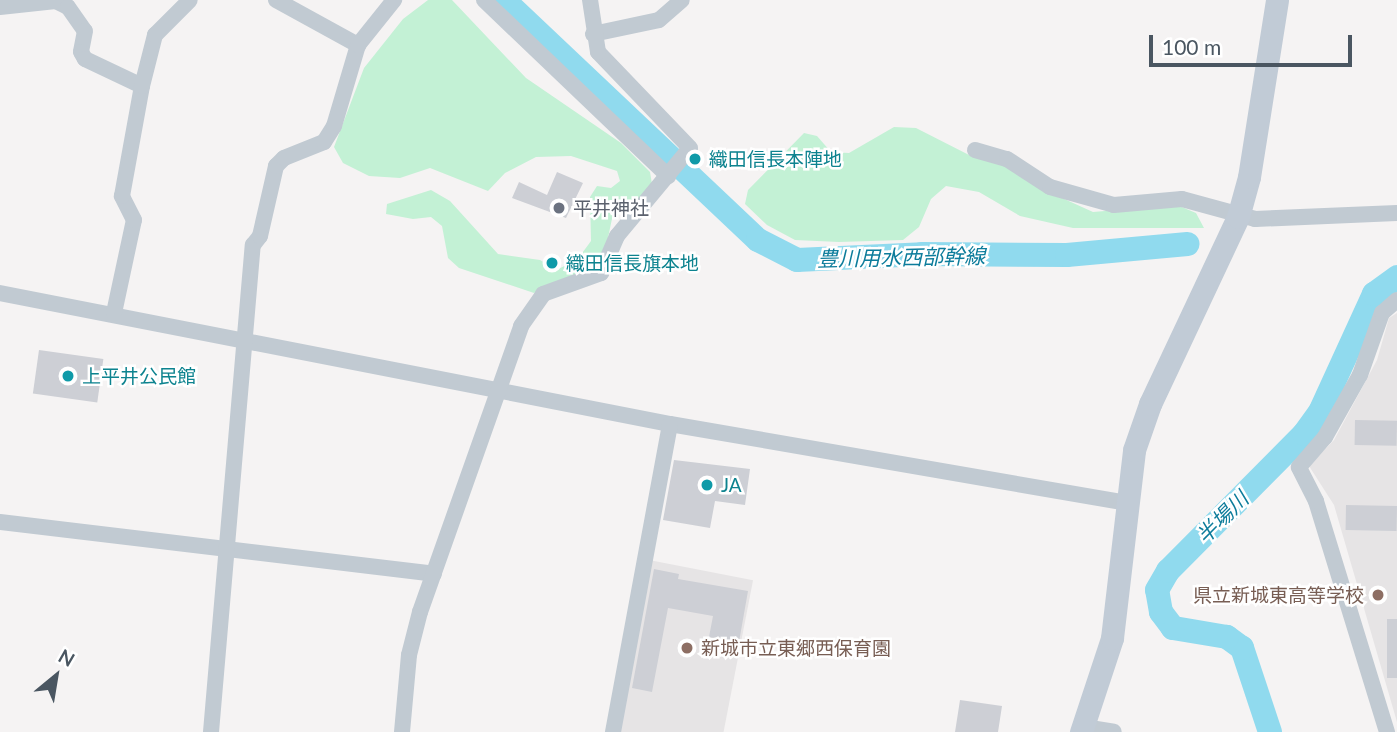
<!DOCTYPE html>
<html>
<head>
<meta charset="utf-8">
<style>
  body { margin:0 }
  #map { position:relative; width:1397px; height:732px; overflow:hidden; background:#f5f3f3; font-family:Lato,"Noto Sans JP",sans-serif }
  div>[style] { position:absolute }
  .education>* { inset:0; background:#e6e4e5; transform-origin:0 0 }
  .green>* { inset:0; background:#c3f1d5 }
  .river>* { height:24px; margin:-12px; padding:0 12px; transform-origin:12px; border-radius:12px; background:#90daee }
  .building>* { inset:0; background:#cdcfd5; transform-origin:0 0 }
  .street>* { height:16px; margin:-8px; padding:0 8px; transform-origin:8px; border-radius:8px; background:#c1cad2 }
  .secondary>* { height:23px; margin:-11.5px; padding:0 11.5px; transform-origin:11.5px; border-radius:11.5px; background:#c1cbd6 }
  .dots>* { width:19px; height:19px; translate:-50% -50%; box-sizing:border-box; border:4px solid #fff; border-radius:50% }
  span { translate:-50% -50%; white-space:nowrap; text-align:center; line-height:1.15; -webkit-text-stroke:5px #fff; paint-order:stroke }
  .culture-label { font-size:19px; color:#0d838f }
  .left { translate:0 -50%; text-align:left }
  .worship-label { font-size:19px; color:#5b616d }
  .education-label { font-size:19px; color:#785e54 }
  .right { translate:-100% -50%; text-align:right }
  .water-label { font-size:21px; color:#0c7c9b; font-style:italic }
  .north { position:absolute; left:21px; top:641px; width:70px; height:70px; -webkit-text-stroke:5px #fff; paint-order:stroke; rotate:30deg; font-size:19px; font-weight:700; line-height:28px; text-align:center; color:#4a5661 }
  .north::after { content:''; display:block; margin:auto; width:24px; height:32px; background:#4a5661; clip-path:polygon(50% 0,100% 100%,50% 72%,0 100%) }
  .scale { position:absolute; left:1149px; top:35px; width:203px; height:32px; box-sizing:border-box; border:4px solid #4a5661; border-top:0; padding-left:9px; font-size:21px; line-height:24px; white-space:nowrap; color:#4a5661; -webkit-text-stroke:5px #fff; paint-order:stroke }
</style>
</head>
<body>
<div id="map">
  <div class="education">
    <i style="clip-path:polygon(1397px 313px,1397px 722px,1334px 505px,1309px 466px,1334px 440px,1377px 360px,1389px 318px)"></i>
    <i style="left:649px;top:560px;width:106px;height:175px;rotate:11deg"></i>
  </div>
  <div class="green">
    <i style="clip-path:polygon(428px 0,452px 0,526px 78px,621px 143px,650px 172px,652px 184px,631px 208px,613px 214px,605px 252px,595px 269px,534px 293px,459px 268px,448px 258px,442px 226px,431px 217px,413px 219px,386px 214px,387px 204px,431px 190px,450px 201px,498px 254px,540px 260px,556px 270px,577px 260px,591px 241px,590px 197px,597px 186px,611px 188px,620px 181px,617px 171px,571px 156px,536px 157px,505px 173px,488px 191px,430px 168px,400px 178px,369px 176px,343px 163px,334px 147px,364px 68px,403px 19px)"></i>
    <i style="clip-path:polygon(894px 127px,916px 128px,973px 157px,990px 155px,1051px 193px,1093px 212px,1177px 205px,1196px 213px,1204px 228px,1073px 228px,1020px 216px,979px 192px,946px 186px,931px 199px,919px 227px,903px 240px,839px 242px,795px 240px,767px 225px,745px 204px,748px 190px,804px 133px,817px 136px,831px 152px,849px 153px)"></i>
  </div>
  <div class="river">
    <i style="left:504px;top:0;width:349px;rotate:43.4deg"></i>
    <i style="left:758px;top:240px;width:44px;rotate:27.1deg"></i>
    <i style="left:797px;top:260px;width:125px;rotate:-2.7deg"></i>
    <i style="left:922px;top:254px;width:145px;rotate:0.4deg"></i>
    <i style="left:1067px;top:255px;width:121px;rotate:-5.2deg"></i>
    <i style="left:1270px;top:732px;width:89px;rotate:-108.4deg"></i>
    <i style="left:1242px;top:648px;width:19px;rotate:-144deg"></i>
    <i style="left:1227px;top:637px;width:55px;rotate:-170.5deg"></i>
    <i style="left:1173px;top:628px;width:20px;rotate:-127deg"></i>
    <i style="left:1161px;top:612px;width:22px;rotate:-100deg"></i>
    <i style="left:1157px;top:590px;width:22px;rotate:-60deg"></i>
    <i style="left:1168px;top:571px;width:193px;rotate:-45.2deg"></i>
    <i style="left:1304px;top:434px;width:27px;rotate:-54deg"></i>
    <i style="left:1320px;top:412px;width:130px;rotate:-65.4deg"></i>
    <i style="left:1374px;top:294px;width:29px;rotate:-36deg"></i>
  </div>
  <div class="building">
    <i style="clip-path:polygon(557px 172px,583px 183px,566px 218px,512px 198px,519px 182px,547px 195px)"></i>
    <i style="left:39px;top:350px;width:65px;height:44px;rotate:8deg"></i>
    <i style="left:1355px;top:420px;width:42px;height:25px;rotate:1deg"></i>
    <i style="clip-path:polygon(674px 460px,750px 469px,745px 505px,715px 501px,710px 528px,663px 520px)"></i>
    <i style="left:1346px;top:505px;width:51px;height:25px;rotate:1deg"></i>
    <i style="clip-path:polygon(654px 569px,679px 574px,678px 579px,748px 591px,739px 642px,709px 637px,713px 616px,668px 608px,652px 692px,632px 688px)"></i>
    <i style="left:1387px;top:619px;width:10px;height:59px"></i>
    <i style="clip-path:polygon(960px 700px,1002px 706px,998px 732px,955px 732px)"></i>
  </div>
  <div class="street">
    <i style="left:276px;top:0;width:94px;rotate:28.8deg"></i>
    <i style="left:484px;top:0;width:255px;rotate:43.7deg"></i>
    <i style="left:0;top:7px;width:56px;rotate:-6.1deg"></i>
    <i style="left:56px;top:1px;width:13px;rotate:27deg"></i>
    <i style="left:68px;top:7px;width:29px;rotate:55deg"></i>
    <i style="left:85px;top:31px;width:21px;rotate:101deg"></i>
    <i style="left:81px;top:52px;width:8px;rotate:60deg"></i>
    <i style="left:85px;top:59px;width:63px;rotate:25.3deg"></i>
    <i style="left:593px;top:34px;width:67px;rotate:-12deg"></i>
    <i style="left:659px;top:20px;width:30px;rotate:-41deg"></i>
    <i style="left:975px;top:150px;width:33px;rotate:16deg"></i>
    <i style="left:1007px;top:159px;width:51px;rotate:33.1deg"></i>
    <i style="left:1050px;top:187px;width:66px;rotate:15.7deg"></i>
    <i style="left:1114px;top:205px;width:68px;rotate:-5deg"></i>
    <i style="left:1182px;top:199px;width:76px;rotate:15.3deg"></i>
    <i style="left:1255px;top:219px;width:142px;rotate:-2.4deg"></i>
    <i style="left:0;top:293px;width:683px;rotate:11.06deg"></i>
    <i style="left:670px;top:424px;width:465px;rotate:9.8deg"></i>
    <i style="left:114px;top:313px;width:95px;rotate:-77.9deg"></i>
    <i style="left:134px;top:220px;width:27px;rotate:-117deg"></i>
    <i style="left:122px;top:196px;width:112px;rotate:-79.7deg"></i>
    <i style="left:142px;top:86px;width:53px;rotate:-75.7deg"></i>
    <i style="left:155px;top:35px;width:49px;rotate:-45deg"></i>
    <i style="left:0;top:522px;width:437px;rotate:6.8deg"></i>
    <i style="left:1084px;top:727px;width:30px;rotate:9deg"></i>
    <i style="left:211px;top:732px;width:489px;rotate:-85.1deg"></i>
    <i style="left:253px;top:245px;width:11px;rotate:-52deg"></i>
    <i style="left:260px;top:236px;width:72px;rotate:-77.1deg"></i>
    <i style="left:276px;top:166px;width:11px;rotate:-45deg"></i>
    <i style="left:284px;top:158px;width:43px;rotate:-21.8deg"></i>
    <i style="left:324px;top:142px;width:19px;rotate:-58deg"></i>
    <i style="left:334px;top:126px;width:84px;rotate:-73.5deg"></i>
    <i style="left:358px;top:45px;width:58px;rotate:-51.3deg"></i>
    <i style="left:402px;top:732px;width:77px;rotate:-84.8deg"></i>
    <i style="left:409px;top:655px;width:44px;rotate:-75.7deg"></i>
    <i style="left:420px;top:612px;width:303px;rotate:-70.5deg"></i>
    <i style="left:521px;top:326px;width:39px;rotate:-55deg"></i>
    <i style="left:543px;top:294px;width:62px;rotate:-19.9deg"></i>
    <i style="left:601px;top:273px;width:40px;rotate:-66.6deg"></i>
    <i style="left:617px;top:236px;width:114px;rotate:-50.3deg"></i>
    <i style="left:690px;top:148px;width:133px;rotate:-133.8deg"></i>
    <i style="left:598px;top:52px;width:53px;rotate:-98.7deg"></i>
    <i style="left:613px;top:732px;width:313px;rotate:-79.5deg"></i>
    <i style="left:1387px;top:732px;width:242px;rotate:-107.1deg"></i>
    <i style="left:1316px;top:501px;width:38px;rotate:-117deg"></i>
    <i style="left:1299px;top:467px;width:40px;rotate:-49deg"></i>
    <i style="left:1325px;top:437px;width:71px;rotate:-60.6deg"></i>
    <i style="left:1360px;top:375px;width:66px;rotate:-70.5deg"></i>
    <i style="left:1382px;top:313px;width:20px;rotate:-41deg"></i>
  </div>
  <div class="secondary">
    <i style="left:1081px;top:732px;width:99px;rotate:-71.7deg"></i>
    <i style="left:1112px;top:638px;width:189px;rotate:-83.3deg"></i>
    <i style="left:1134px;top:450px;width:49px;rotate:-70.8deg"></i>
    <i style="left:1150px;top:404px;width:207px;rotate:-64.8deg"></i>
    <i style="left:1238px;top:217px;width:41px;rotate:-74.6deg"></i>
    <i style="left:1249px;top:177px;width:179px;rotate:-81deg"></i>
  </div>
  <div class="dots">
    <i style="left:695px;top:159px;background:#0f9aa8"></i>
    <i style="left:559px;top:208px;background:#6b7280"></i>
    <i style="left:552px;top:263px;background:#0f9aa8"></i>
    <i style="left:68px;top:376px;background:#0f9aa8"></i>
    <i style="left:707px;top:485px;background:#0f9aa8"></i>
    <i style="left:1378px;top:595px;background:#8d6e63"></i>
    <i style="left:687px;top:648px;background:#8d6e63"></i>
  </div>
  <div class="culture-label">
    <span class="left" style="left:709px;top:159px">織田信長本陣地</span>
    <span class="left" style="left:566px;top:263px">織田信長旗本地</span>
    <span class="left" style="left:82px;top:376px">上平井公民館</span>
    <span class="left" style="left:721px;top:485px">JA</span>
  </div>
  <div class="worship-label">
    <span class="left" style="left:573px;top:208px">平井神社</span>
  </div>
  <div class="education-label">
    <span class="right" style="left:1364px;top:595px">県立新城東高等学校</span>
    <span class="left" style="left:701px;top:648px">新城市立東郷西保育園</span>
  </div>
  <div class="water-label">
    <span style="left:901px;top:257px;rotate:-1deg">豊川用水西部幹線</span>
    <span style="left:1222px;top:517px;rotate:-45deg">半場川</span>
  </div>
  <div class="north">N</div>
  <div class="scale">100 m</div>
</div>
</body>
</html>
